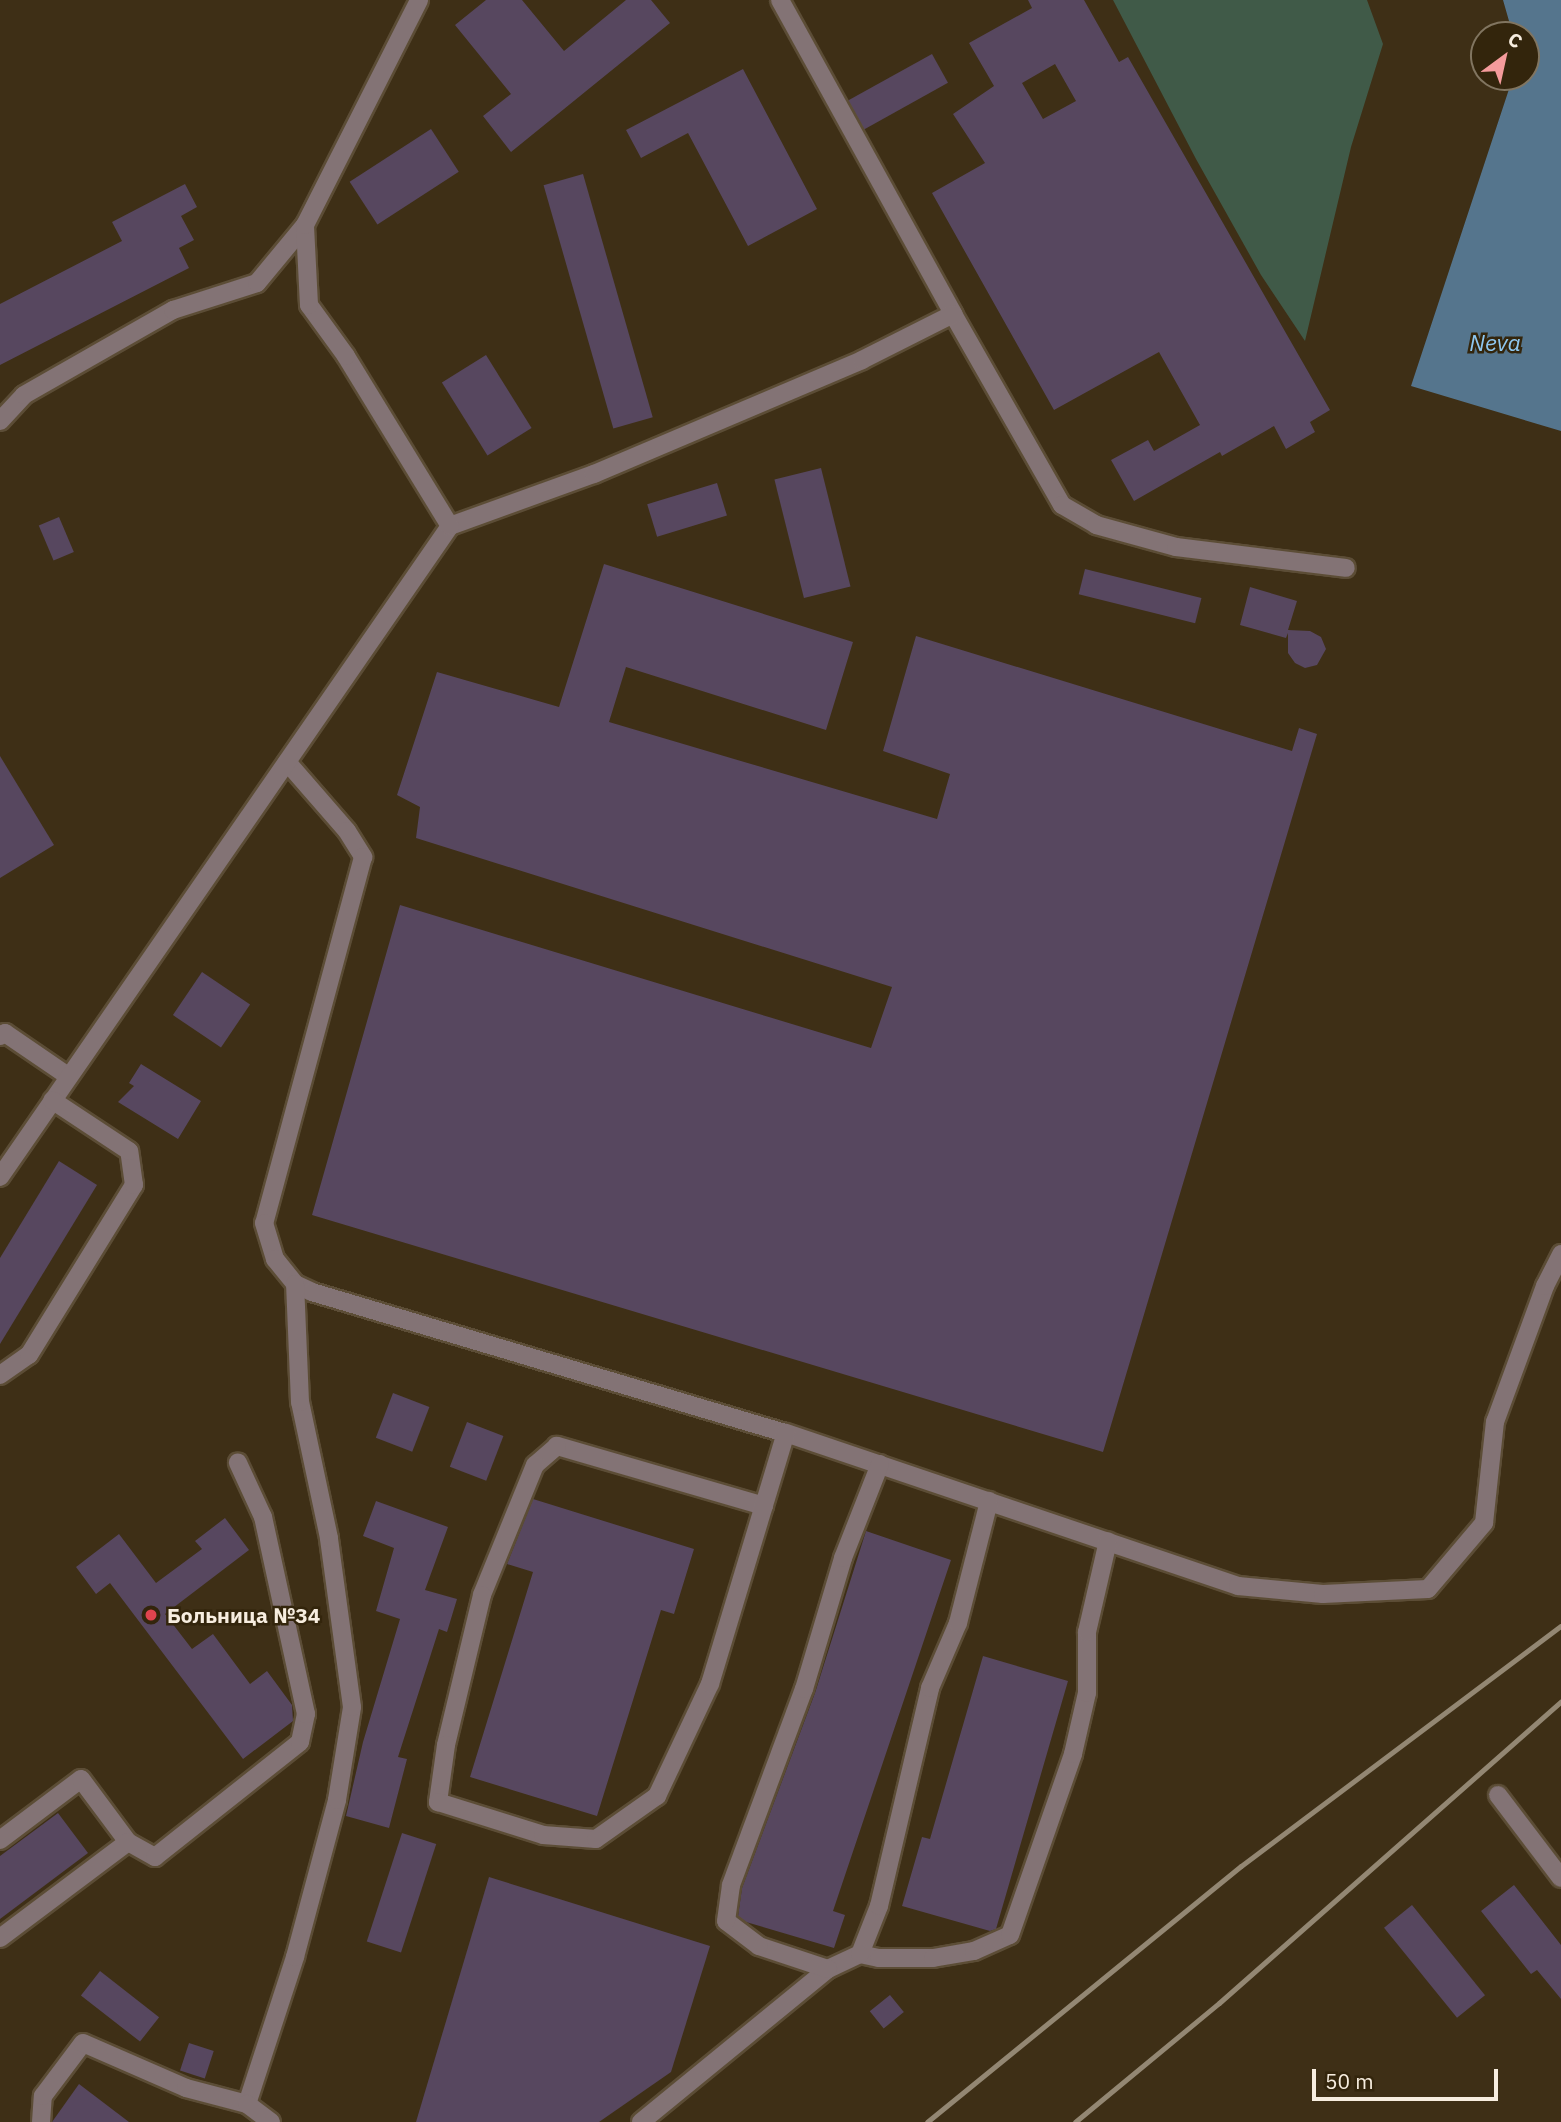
<!DOCTYPE html>
<html>
<head>
<meta charset="utf-8">
<style>
  body { margin:0 }
  #map { position:relative; width:1561px; height:2122px; overflow:hidden; background:#3e2f16; font-family:"IBM Plex Sans",sans-serif }
  div>[style] { position:absolute }
  .green>* { inset:0; background:#405a48 }
  .water>* { inset:0; background:#55758d }
  .building>* { inset:0; background:#57475f; transform-origin:0 0 }
  .roads { filter:drop-shadow(2px 0 #5c4d36) drop-shadow(-2px 0 #5c4d36) drop-shadow(0 2px #5c4d36) drop-shadow(0 -2px #5c4d36) }
  .minor>* { height:18px; margin:-9px; padding:0 9px; transform-origin:9px; border-radius:9px; background:#837375 }
  .rail>* { height:5px; margin:-2.5px; padding:0 2.5px; transform-origin:2.5px; border-radius:2.5px; background:#938773 }
  .dots>* { width:19px; height:19px; translate:-50% -50%; box-sizing:border-box; border:4px solid #33250c; border-radius:50% }
  span { translate:-50% -50%; white-space:nowrap; text-align:center; line-height:1.15; -webkit-text-stroke:5px #33250c; paint-order:stroke }
  .poi-label { font-size:21px; color:#f7eddf; font-weight:700 }
  .left { translate:0 -50%; text-align:left }
  .water-label { font-size:23px; color:#8ec7f0; font-style:italic }
  .north { position:absolute; left:1470px; top:21px; width:70px; height:70px; box-sizing:border-box; background:#33250c; border:2px solid #817560; border-radius:50%; rotate:33deg; font-size:19px; font-weight:700; line-height:28px; text-align:center; color:#f7eddf }
  .north::after { content:''; display:block; margin:auto; width:24px; height:32px; background:#f59b9c; clip-path:polygon(50% 0,100% 100%,50% 72%,0 100%) }
  .scale { position:absolute; left:1312px; top:2069px; width:186px; height:32px; box-sizing:border-box; border:4px solid #f7eddf; border-top:0; padding-left:9px; font-size:21px; line-height:24px; white-space:nowrap; color:#f7eddf; -webkit-text-stroke:5px #33250c; paint-order:stroke }
</style>
</head>
<body>
<div id="map">
  <div class="green">
    <i style="clip-path:polygon(1113px 0,1367px 0,1383px 44px,1351px 147px,1305px 341px,1261px 275px,1196px 159px)"></i>
  </div>
  <div class="water">
    <i style="clip-path:polygon(1503px 0,1561px 0,1561px 431px,1411px 386px,1513px 77px,1526px 77px,1526px 35px,1513px 35px)"></i>
  </div>
  <div class="building">
    <i style="clip-path:polygon(486px 0,522px 0,564px 51px,626px 0,651px 0,670px 23px,511px 152px,483px 116px,511px 94px,455px 25px)"></i>
    <i style="clip-path:polygon(evenodd,1028px 0,1084px 0,1119px 62px,1128px 57px,1330px 410px,1310px 422px,1315px 432px,1286px 449px,1274px 426px,1222px 456px,1220px 452px,1134px 501px,1111px 460px,1148px 440px,1154px 451px,1200px 425px,1159px 352px,1054px 410px,932px 193px,985px 163px,953px 114px,994px 86px,969px 43px,1032px 8px,1028px 0,1055px 64px,1076px 101px,1043px 119px,1022px 83px,1055px 64px)"></i>
    <i style="left:932px;top:54px;width:33px;height:96px;rotate:61deg"></i>
    <i style="clip-path:polygon(743px 69px,817px 209px,748px 246px,688px 133px,641px 158px,626px 130px)"></i>
    <i style="left:431px;top:129px;width:51px;height:97px;rotate:57deg"></i>
    <i style="left:583px;top:174px;width:253px;height:41px;rotate:74deg"></i>
    <i style="clip-path:polygon(185px 184px,197px 207px,181px 216px,194px 240px,179px 248px,189px 268px,0 365px,0 304px,122px 241px,112px 222px)"></i>
    <i style="left:486px;top:355px;width:86px;height:52px;rotate:58deg"></i>
    <i style="left:821px;top:468px;width:122px;height:48px;rotate:76deg"></i>
    <i style="left:717px;top:483px;width:34px;height:73px;rotate:73deg"></i>
    <i style="left:59px;top:517px;width:38px;height:22px;rotate:67deg"></i>
    <i style="clip-path:polygon(604px 564px,853px 642px,826px 730px,626px 667px,609px 722px,937px 819px,950px 774px,883px 751px,916px 636px,1292px 751px,1299px 728px,1317px 734px,1103px 1452px,312px 1215px,400px 905px,871px 1048px,892px 987px,416px 838px,420px 807px,397px 795px,437px 672px,559px 707px)"></i>
    <i style="left:1085px;top:569px;width:120px;height:26px;rotate:14deg"></i>
    <i style="clip-path:polygon(1250px 587px,1297px 601px,1288px 630px,1310px 631px,1321px 637px,1326px 649px,1317px 665px,1305px 668px,1295px 663px,1288px 653px,1288px 633px,1286px 638px,1240px 625px)"></i>
    <i style="clip-path:polygon(0 756px,54px 845px,0 878px)"></i>
    <i style="left:202px;top:972px;width:58px;height:52px;rotate:34deg"></i>
    <i style="clip-path:polygon(141px 1064px,201px 1101px,178px 1139px,118px 1102px,134px 1086px,129px 1083px)"></i>
    <i style="clip-path:polygon(59px 1161px,97px 1185px,0 1344px,0 1258px)"></i>
    <i style="left:393px;top:1393px;width:39px;height:48px;rotate:21deg"></i>
    <i style="left:467px;top:1422px;width:39px;height:48px;rotate:21deg"></i>
    <i style="clip-path:polygon(533px 1499px,694px 1549px,674px 1614px,661px 1610px,597px 1816px,470px 1777px,533px 1572px,507px 1564px)"></i>
    <i style="clip-path:polygon(376px 1501px,448px 1527px,425px 1590px,457px 1599px,447px 1632px,439px 1629px,398px 1757px,407px 1759px,389px 1828px,346px 1816px,363px 1742px,400px 1619px,376px 1611px,394px 1548px,363px 1536px)"></i>
    <i style="clip-path:polygon(225px 1518px,249px 1550px,165px 1614px,192px 1649px,213px 1634px,250px 1684px,267px 1671px,292px 1705px,293px 1721px,243px 1759px,110px 1583px,96px 1594px,76px 1567px,119px 1534px,156px 1583px,202px 1549px,195px 1541px)"></i>
    <i style="clip-path:polygon(866px 1531px,951px 1560px,833px 1911px,845px 1915px,834px 1948px,746px 1922px,738px 1916px,742px 1888px,815px 1693px)"></i>
    <i style="clip-path:polygon(983px 1656px,1068px 1681px,996px 1929px,990px 1931px,902px 1906px,922px 1837px,930px 1839px)"></i>
    <i style="clip-path:polygon(58px 1813px,88px 1853px,0 1919px,0 1856px)"></i>
    <i style="left:402px;top:1833px;width:36px;height:114px;rotate:18deg"></i>
    <i style="clip-path:polygon(489px 1877px,710px 1946px,671px 2072px,599px 2122px,416px 2122px)"></i>
    <i style="clip-path:polygon(1514px 1885px,1561px 1945px,1561px 1999px,1537px 1970px,1531px 1974px,1481px 1911px)"></i>
    <i style="left:1412px;top:1905px;width:116px;height:36px;rotate:51deg"></i>
    <i style="left:100px;top:1971px;width:75px;height:31px;rotate:38deg"></i>
    <i style="left:890px;top:1995px;width:22px;height:26px;rotate:51deg"></i>
    <i style="left:189px;top:2043px;width:26px;height:29px;rotate:18deg"></i>
    <i style="clip-path:polygon(79px 2084px,129px 2122px,52px 2122px)"></i>
  </div>
  <div class="roads">
    <div class="minor">
      <i style="left:780px;top:0;width:359px;rotate:61.1deg"></i>
      <i style="left:953px;top:314px;width:220px;rotate:60.3deg"></i>
      <i style="left:1062px;top:505px;width:39px;rotate:30deg"></i>
      <i style="left:1096px;top:525px;width:83px;rotate:15.4deg"></i>
      <i style="left:1176px;top:547px;width:171px;rotate:7deg"></i>
      <i style="left:0;top:421px;width:35px;rotate:-47deg"></i>
      <i style="left:24px;top:395px;width:172px;rotate:-29.7deg"></i>
      <i style="left:173px;top:310px;width:88px;rotate:-17.8deg"></i>
      <i style="left:257px;top:283px;width:75px;rotate:-50.4deg"></i>
      <i style="left:450px;top:526px;width:153px;rotate:-19.9deg"></i>
      <i style="left:594px;top:474px;width:291px;rotate:-23deg"></i>
      <i style="left:862px;top:360px;width:102px;rotate:-26.8deg"></i>
      <i style="left:287px;top:762px;width:91px;rotate:49deg"></i>
      <i style="left:347px;top:831px;width:31px;rotate:58deg"></i>
      <i style="left:363px;top:857px;width:379px;rotate:105.1deg"></i>
      <i style="left:264px;top:1223px;width:38px;rotate:73deg"></i>
      <i style="left:275px;top:1259px;width:32px;rotate:51deg"></i>
      <i style="left:295px;top:1284px;width:19px;rotate:25deg"></i>
      <i style="left:312px;top:1292px;width:495px;rotate:16.6deg"></i>
      <i style="left:786px;top:1433px;width:477px;rotate:18.7deg"></i>
      <i style="left:1238px;top:1586px;width:85px;rotate:5.4deg"></i>
      <i style="left:1323px;top:1594px;width:105px;rotate:-2.7deg"></i>
      <i style="left:1428px;top:1589px;width:87px;rotate:-49.7deg"></i>
      <i style="left:1484px;top:1523px;width:102px;rotate:-83.8deg"></i>
      <i style="left:1495px;top:1422px;width:145px;rotate:-69.8deg"></i>
      <i style="left:1545px;top:1286px;width:36px;rotate:-63deg"></i>
      <i style="left:0;top:1036px;width:6px;rotate:-31deg"></i>
      <i style="left:5px;top:1033px;width:76px;rotate:34.3deg"></i>
      <i style="left:0;top:1177px;width:791px;rotate:-55.35deg"></i>
      <i style="left:450px;top:526px;width:199px;rotate:-121.5deg"></i>
      <i style="left:346px;top:356px;width:63px;rotate:-126deg"></i>
      <i style="left:309px;top:305px;width:80px;rotate:-92.9deg"></i>
      <i style="left:305px;top:225px;width:252px;rotate:-63.1deg"></i>
      <i style="left:0;top:1375px;width:35px;rotate:-35deg"></i>
      <i style="left:29px;top:1355px;width:200px;rotate:-58.3deg"></i>
      <i style="left:134px;top:1185px;width:34px;rotate:-98deg"></i>
      <i style="left:129px;top:1151px;width:92px;rotate:-146.5deg"></i>
      <i style="left:764px;top:1506px;width:216px;rotate:-163.8deg"></i>
      <i style="left:557px;top:1446px;width:29px;rotate:139deg"></i>
      <i style="left:535px;top:1465px;width:140px;rotate:112.2deg"></i>
      <i style="left:482px;top:1595px;width:154px;rotate:103.5deg"></i>
      <i style="left:446px;top:1745px;width:58px;rotate:98deg"></i>
      <i style="left:438px;top:1802px;width:110px;rotate:17.4deg"></i>
      <i style="left:543px;top:1835px;width:53px;rotate:4.3deg"></i>
      <i style="left:596px;top:1839px;width:75px;rotate:-35.2deg"></i>
      <i style="left:657px;top:1796px;width:124px;rotate:-64.7deg"></i>
      <i style="left:710px;top:1684px;width:262px;rotate:-73.2deg"></i>
      <i style="left:1498px;top:1795px;width:104px;rotate:52.8deg"></i>
      <i style="left:0;top:1840px;width:101px;rotate:-37deg"></i>
      <i style="left:81px;top:1779px;width:79px;rotate:53.3deg"></i>
      <i style="left:128px;top:1842px;width:160px;rotate:143.1deg"></i>
      <i style="left:128px;top:1842px;width:31px;rotate:29deg"></i>
      <i style="left:155px;top:1857px;width:185px;rotate:-38.4deg"></i>
      <i style="left:300px;top:1742px;width:29px;rotate:-78deg"></i>
      <i style="left:306px;top:1714px;width:202px;rotate:-102.3deg"></i>
      <i style="left:263px;top:1517px;width:60px;rotate:-114.8deg"></i>
      <i style="left:860px;top:1954px;width:19px;rotate:12deg"></i>
      <i style="left:879px;top:1958px;width:54px"></i>
      <i style="left:933px;top:1958px;width:42px;rotate:-9.7deg"></i>
      <i style="left:974px;top:1951px;width:39px;rotate:-24deg"></i>
      <i style="left:1010px;top:1935px;width:192px;rotate:-70.8deg"></i>
      <i style="left:1073px;top:1754px;width:63px;rotate:-77.1deg"></i>
      <i style="left:1087px;top:1693px;width:61px;rotate:-90deg"></i>
      <i style="left:1087px;top:1632px;width:93px;rotate:-77deg"></i>
      <i style="left:828px;top:1969px;width:35px;rotate:-25deg"></i>
      <i style="left:860px;top:1954px;width:52px;rotate:-68.4deg"></i>
      <i style="left:879px;top:1906px;width:224px;rotate:-76.8deg"></i>
      <i style="left:930px;top:1688px;width:71px;rotate:-66.7deg"></i>
      <i style="left:958px;top:1623px;width:126px;rotate:-75.7deg"></i>
      <i style="left:247px;top:2104px;width:155px;rotate:-71.9deg"></i>
      <i style="left:295px;top:1957px;width:163px;rotate:-75deg"></i>
      <i style="left:337px;top:1800px;width:94px;rotate:-80.8deg"></i>
      <i style="left:352px;top:1707px;width:171px;rotate:-97.8deg"></i>
      <i style="left:329px;top:1538px;width:139px;rotate:-102deg"></i>
      <i style="left:300px;top:1402px;width:118px;rotate:-92.4deg"></i>
      <i style="left:41px;top:2122px;width:26px;rotate:-86deg"></i>
      <i style="left:43px;top:2096px;width:66px;rotate:-53deg"></i>
      <i style="left:83px;top:2043px;width:112px;rotate:23.6deg"></i>
      <i style="left:186px;top:2088px;width:63px;rotate:14.7deg"></i>
      <i style="left:247px;top:2104px;width:30px;rotate:37deg"></i>
      <i style="left:641px;top:2122px;width:242px;rotate:-39.3deg"></i>
      <i style="left:828px;top:1969px;width:73px;rotate:-161.6deg"></i>
      <i style="left:759px;top:1946px;width:41px;rotate:-142.9deg"></i>
      <i style="left:726px;top:1921px;width:36px;rotate:-82deg"></i>
      <i style="left:731px;top:1885px;width:209px;rotate:-69.6deg"></i>
      <i style="left:804px;top:1689px;width:137px;rotate:-73.4deg"></i>
      <i style="left:843px;top:1558px;width:101px;rotate:-68.5deg"></i>
    </div>
  </div>
  <div class="rail">
    <i style="left:927px;top:2122px;width:405px;rotate:-39.2deg"></i>
    <i style="left:1241px;top:1866px;width:400px;rotate:-36.9deg"></i>
    <i style="left:1075px;top:2122px;width:187px;rotate:-39.6deg"></i>
    <i style="left:1219px;top:2003px;width:456px;rotate:-41.4deg"></i>
  </div>
  <div class="dots">
    <i style="left:151px;top:1615px;background:#e0444e"></i>
  </div>
  <div class="poi-label">
    <span class="left" style="left:167px;top:1615px">Больница №34</span>
  </div>
  <div class="water-label">
    <span style="left:1495px;top:342px">Neva</span>
  </div>
  <div class="north">С</div>
  <div class="scale">50 m</div>
</div>
</body>
</html>
